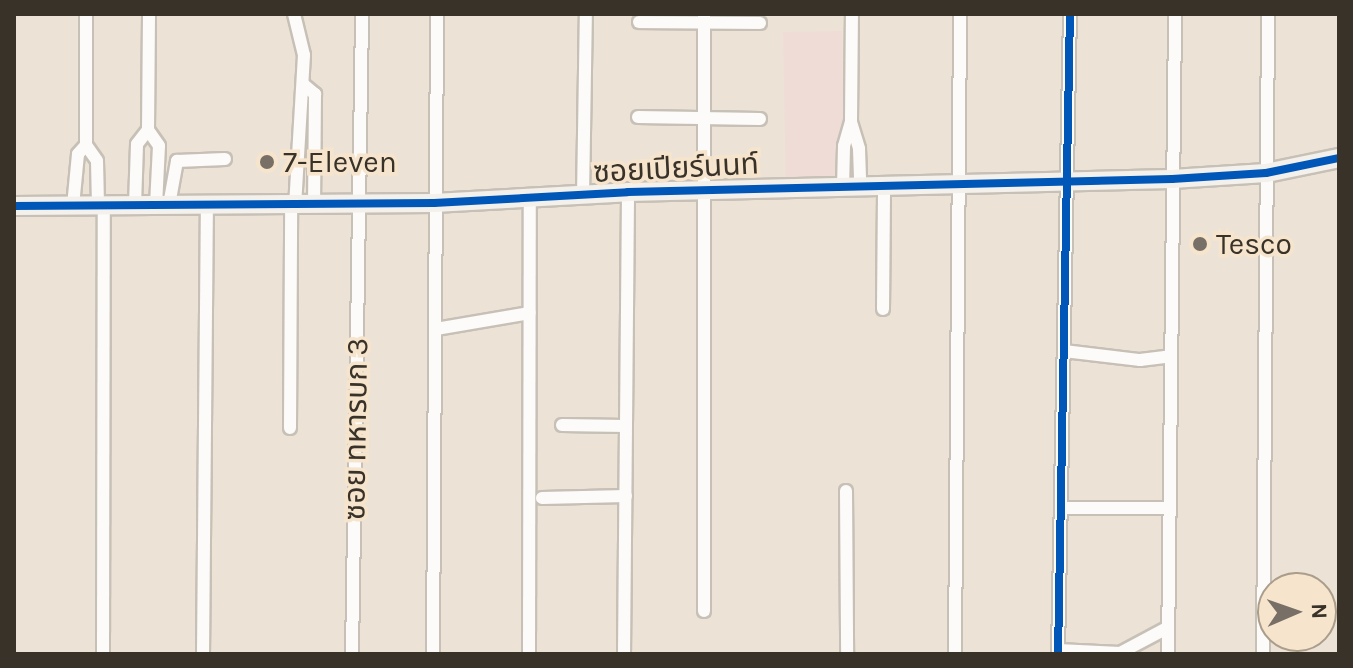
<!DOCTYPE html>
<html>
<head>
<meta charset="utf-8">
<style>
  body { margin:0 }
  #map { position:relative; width:1353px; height:668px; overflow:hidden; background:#ece3d6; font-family:Karla,"Noto Sans Thai",sans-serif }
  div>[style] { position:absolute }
  .commercial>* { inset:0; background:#efdcd7; transform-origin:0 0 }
  .roads { filter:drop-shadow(2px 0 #c7c0b6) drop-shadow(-2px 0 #c7c0b6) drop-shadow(0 2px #c7c0b6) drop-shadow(0 -2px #c7c0b6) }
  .street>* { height:12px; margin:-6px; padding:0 6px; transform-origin:6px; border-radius:6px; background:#fcfbf9 }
  .secondary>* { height:18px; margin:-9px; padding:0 9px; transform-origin:9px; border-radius:9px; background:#f4f1ec }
  .cycleway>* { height:8px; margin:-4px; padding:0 4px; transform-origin:4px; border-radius:4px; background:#0057b8 }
  .dots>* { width:22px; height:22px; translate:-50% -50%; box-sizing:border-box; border:4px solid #f6e5cc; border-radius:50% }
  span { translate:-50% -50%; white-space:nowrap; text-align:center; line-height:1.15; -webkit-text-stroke:7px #f6e5cc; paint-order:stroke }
  .poi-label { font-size:30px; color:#393229 }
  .left { translate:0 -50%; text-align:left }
  .street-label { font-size:30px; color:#393229 }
  .frame { position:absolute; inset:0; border:16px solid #393229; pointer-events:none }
  .north { position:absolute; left:1257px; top:572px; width:80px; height:80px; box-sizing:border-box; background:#f6e5cc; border:2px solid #aa9d8b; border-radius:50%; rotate:88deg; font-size:22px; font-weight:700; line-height:32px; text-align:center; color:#393229 }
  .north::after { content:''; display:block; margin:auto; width:28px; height:36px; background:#787066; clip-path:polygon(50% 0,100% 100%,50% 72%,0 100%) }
</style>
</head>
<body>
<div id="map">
  <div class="commercial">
    <i style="left:842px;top:31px;width:147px;height:59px;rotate:89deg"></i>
  </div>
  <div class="roads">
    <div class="street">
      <i style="left:86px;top:14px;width:131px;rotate:90deg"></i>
      <i style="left:86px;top:145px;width:19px;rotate:55deg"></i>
      <i style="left:97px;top:161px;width:44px;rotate:88.7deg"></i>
      <i style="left:294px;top:14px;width:42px;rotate:76.3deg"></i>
      <i style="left:304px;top:55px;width:151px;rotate:93.4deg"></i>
      <i style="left:639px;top:22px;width:121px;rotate:0.5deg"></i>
      <i style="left:303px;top:84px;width:16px;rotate:40deg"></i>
      <i style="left:315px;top:94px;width:112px;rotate:90.5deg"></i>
      <i style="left:638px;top:117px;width:122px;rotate:0.9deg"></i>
      <i style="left:851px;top:122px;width:28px;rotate:73deg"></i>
      <i style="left:859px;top:149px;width:38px;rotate:88deg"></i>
      <i style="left:148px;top:130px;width:116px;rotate:-89.5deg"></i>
      <i style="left:843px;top:188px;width:42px;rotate:-88.6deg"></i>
      <i style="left:844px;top:146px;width:25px;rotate:-74deg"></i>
      <i style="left:851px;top:122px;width:108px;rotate:-89.5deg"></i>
      <i style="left:583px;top:197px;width:183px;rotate:-89.1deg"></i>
      <i style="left:135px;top:205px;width:61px;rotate:-88.1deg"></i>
      <i style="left:137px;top:144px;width:18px;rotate:-52deg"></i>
      <i style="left:148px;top:130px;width:19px;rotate:55deg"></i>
      <i style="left:159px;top:146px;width:59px;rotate:92.9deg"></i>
      <i style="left:169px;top:205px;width:45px;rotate:-79.7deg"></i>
      <i style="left:177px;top:161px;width:48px;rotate:-2.4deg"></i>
      <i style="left:73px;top:206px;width:52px;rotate:-84.5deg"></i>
      <i style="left:78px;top:154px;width:12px;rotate:-48deg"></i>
      <i style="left:883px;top:309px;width:122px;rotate:-89.5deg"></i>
      <i style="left:436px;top:329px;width:95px;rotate:-9.7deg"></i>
      <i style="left:1064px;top:351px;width:77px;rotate:6.8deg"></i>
      <i style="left:1140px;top:360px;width:31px;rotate:-7deg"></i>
      <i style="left:562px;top:425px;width:63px;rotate:0.9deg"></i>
      <i style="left:290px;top:428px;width:222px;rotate:-89.7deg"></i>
      <i style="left:846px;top:491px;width:163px;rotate:89.6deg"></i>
      <i style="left:542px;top:498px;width:84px;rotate:-1.4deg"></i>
      <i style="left:1062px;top:508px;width:107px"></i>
      <i style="left:704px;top:611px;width:597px;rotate:-90deg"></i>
      <i style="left:1058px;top:650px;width:62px;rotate:2.8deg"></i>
      <i style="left:1120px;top:653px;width:53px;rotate:-28deg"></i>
      <i style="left:103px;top:654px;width:450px;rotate:-89.9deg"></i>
      <i style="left:203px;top:654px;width:450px;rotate:-89.5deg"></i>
      <i style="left:352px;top:654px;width:640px;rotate:-89.1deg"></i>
      <i style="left:433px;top:654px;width:640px;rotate:-89.64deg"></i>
      <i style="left:529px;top:654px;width:457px;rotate:-89.9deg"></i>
      <i style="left:624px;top:654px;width:462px;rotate:-89.5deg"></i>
      <i style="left:955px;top:654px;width:640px;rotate:-89.55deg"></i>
      <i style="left:1058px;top:654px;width:640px;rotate:-88.93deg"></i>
      <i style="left:1168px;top:654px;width:640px;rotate:-89.37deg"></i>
      <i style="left:1263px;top:654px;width:640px;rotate:-89.55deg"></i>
    </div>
    <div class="secondary">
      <i style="left:14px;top:206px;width:420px;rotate:-0.4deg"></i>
      <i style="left:434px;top:203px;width:194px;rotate:-3.2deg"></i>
      <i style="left:628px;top:192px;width:544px;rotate:-1.37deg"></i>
      <i style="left:1172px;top:179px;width:94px;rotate:-3.7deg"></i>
      <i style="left:1266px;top:173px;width:75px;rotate:-11.6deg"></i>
    </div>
  </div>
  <div class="cycleway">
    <i style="left:14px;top:206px;width:420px;rotate:-0.4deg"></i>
    <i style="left:434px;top:203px;width:194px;rotate:-3.2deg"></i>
    <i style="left:628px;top:192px;width:544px;rotate:-1.37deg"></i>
    <i style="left:1172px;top:179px;width:94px;rotate:-3.7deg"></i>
    <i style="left:1266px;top:173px;width:75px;rotate:-11.6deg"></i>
    <i style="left:1058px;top:654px;width:640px;rotate:-88.93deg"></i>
  </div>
  <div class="dots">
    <i style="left:267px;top:162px;background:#787066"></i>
    <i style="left:1200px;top:244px;background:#787066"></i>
  </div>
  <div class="poi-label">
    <span class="left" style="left:283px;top:162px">7-Eleven</span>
    <span class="left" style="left:1216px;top:244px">Tesco</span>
  </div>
  <div class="street-label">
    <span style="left:676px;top:168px;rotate:-3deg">ซอยเปียร์นนท์</span>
    <span style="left:356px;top:429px;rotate:-89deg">ซอย ทหารบก 3</span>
  </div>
  <div class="frame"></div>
  <div class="north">N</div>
</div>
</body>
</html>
